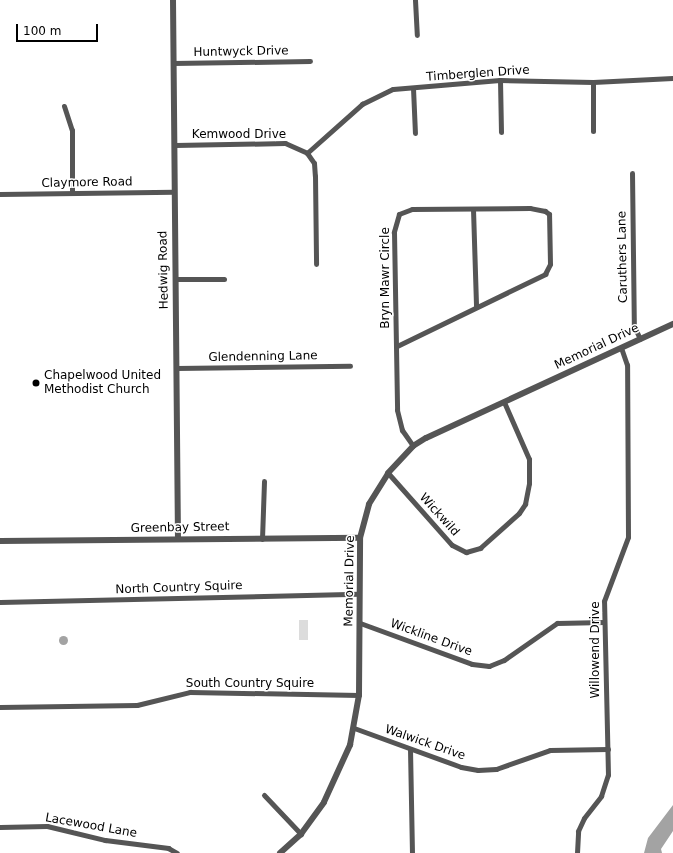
<!DOCTYPE html>
<html>
<head>
<meta charset="utf-8">
<style>
  body { margin:0 }
  #map { position:relative; width:673px; height:853px; overflow:hidden; background:#fff; font-family:"DejaVu Sans",sans-serif }
  div>[style] { position:absolute }
  .green>* { inset:0; background:#dcdcdc; transform-origin:0 0 }
  .water>* { inset:0; background:#a3a3a3 }
  .round { border-radius:50% }
  .minor>* { height:5px; margin:-2.5px; padding:0 2.5px; transform-origin:2.5px; border-radius:2.5px; background:#555 }
  .tertiary>* { height:6px; margin:-3px; padding:0 3px; transform-origin:3px; border-radius:3px; background:#555 }
  .dots>* { width:11px; height:11px; translate:-50% -50%; box-sizing:border-box; border:2px solid #fff; border-radius:50% }
  span { translate:-50% -50%; white-space:nowrap; text-align:center; line-height:1.15; -webkit-text-stroke:3px #fff; paint-order:stroke }
  .street-label { font-size:12px; color:#000 }
  .poi-label { font-size:12px; color:#000 }
  .left { translate:0 -50%; text-align:left }
  .scale { position:absolute; left:16px; top:24px; width:82px; height:18px; box-sizing:border-box; border:2px solid #000; border-top:0; padding-left:5px; font-size:12px; line-height:14px; white-space:nowrap; color:#000; -webkit-text-stroke:3px #fff; paint-order:stroke }
</style>
</head>
<body>
<div id="map">
  <div class="green">
    <i style="left:299px;top:620px;width:9px;height:20px"></i>
  </div>
  <div class="water">
    <i class="round" style="left:58.5px;top:635.5px;width:9px;height:9px"></i>
    <i style="clip-path:polygon(673px 805px,673px 831px,661px 849px,662px 853px,644px 853px,648px 838px)"></i>
  </div>
  <div class="minor">
    <i style="left:415px;top:0;width:35px;rotate:87deg"></i>
    <i style="left:173px;top:63px;width:137px;rotate:-0.8deg"></i>
    <i style="left:500px;top:80px;width:52px;rotate:88.9deg"></i>
    <i style="left:413px;top:88px;width:45px;rotate:87.5deg"></i>
    <i style="left:64px;top:106px;width:25px;rotate:72deg"></i>
    <i style="left:72px;top:130px;width:63px;rotate:90deg"></i>
    <i style="left:593px;top:131px;width:49px;rotate:-90deg"></i>
    <i style="left:175px;top:145px;width:110px;rotate:-1deg"></i>
    <i style="left:285px;top:143px;width:24px;rotate:24deg"></i>
    <i style="left:307px;top:153px;width:12px;rotate:55deg"></i>
    <i style="left:314px;top:163px;width:13px;rotate:86deg"></i>
    <i style="left:315px;top:176px;width:88px;rotate:89.3deg"></i>
    <i style="left:307px;top:153px;width:74px;rotate:-41.7deg"></i>
    <i style="left:362px;top:104px;width:34px;rotate:-26deg"></i>
    <i style="left:393px;top:89px;width:107px;rotate:-4.8deg"></i>
    <i style="left:500px;top:80px;width:93px;rotate:1.2deg"></i>
    <i style="left:593px;top:82px;width:80px;rotate:-2.9deg"></i>
    <i style="left:632px;top:173px;width:153px;rotate:89.3deg"></i>
    <i style="left:634px;top:326px;width:14px;rotate:65deg"></i>
    <i style="left:0;top:194px;width:174px;rotate:-0.7deg"></i>
    <i style="left:473px;top:209px;width:98px;rotate:88.2deg"></i>
    <i style="left:175px;top:279px;width:49px"></i>
    <i style="left:397px;top:346px;width:165px;rotate:-25.9deg"></i>
    <i style="left:545px;top:274px;width:11px;rotate:-63deg"></i>
    <i style="left:550px;top:264px;width:50px;rotate:-91.1deg"></i>
    <i style="left:549px;top:214px;width:5px;rotate:-143deg"></i>
    <i style="left:545px;top:211px;width:15px;rotate:-169deg"></i>
    <i style="left:530px;top:208px;width:118px;rotate:179.5deg"></i>
    <i style="left:412px;top:209px;width:14px;rotate:159deg"></i>
    <i style="left:399px;top:214px;width:19px;rotate:106deg"></i>
    <i style="left:394px;top:232px;width:178px;rotate:89deg"></i>
    <i style="left:397px;top:410px;width:21px;rotate:76deg"></i>
    <i style="left:402px;top:430px;width:19px;rotate:55deg"></i>
    <i style="left:176px;top:368px;width:174px;rotate:-0.7deg"></i>
    <i style="left:388px;top:473px;width:96px;rotate:48.4deg"></i>
    <i style="left:452px;top:545px;width:16px;rotate:27deg"></i>
    <i style="left:466px;top:552px;width:15px;rotate:-16deg"></i>
    <i style="left:480px;top:548px;width:52px;rotate:-41.9deg"></i>
    <i style="left:519px;top:513px;width:11px;rotate:-56deg"></i>
    <i style="left:525px;top:504px;width:21px;rotate:-79deg"></i>
    <i style="left:529px;top:483px;width:24px;rotate:-90deg"></i>
    <i style="left:529px;top:459px;width:62px;rotate:-113.7deg"></i>
    <i style="left:262px;top:539px;width:58px;rotate:-88deg"></i>
    <i style="left:0;top:602px;width:359px;rotate:-1.3deg"></i>
    <i style="left:360px;top:623px;width:119px;rotate:20.1deg"></i>
    <i style="left:472px;top:664px;width:17px;rotate:7deg"></i>
    <i style="left:489px;top:666px;width:16px;rotate:-22deg"></i>
    <i style="left:504px;top:660px;width:65px;rotate:-34.9deg"></i>
    <i style="left:557px;top:623px;width:47px;rotate:-1.2deg"></i>
    <i style="left:0;top:707px;width:137px;rotate:-0.8deg"></i>
    <i style="left:137px;top:705px;width:55px;rotate:-13.8deg"></i>
    <i style="left:190px;top:692px;width:169px;rotate:1deg"></i>
    <i style="left:354px;top:728px;width:114px;rotate:20deg"></i>
    <i style="left:461px;top:767px;width:17px;rotate:10deg"></i>
    <i style="left:478px;top:770px;width:18px;rotate:-3deg"></i>
    <i style="left:496px;top:769px;width:57px;rotate:-19.4deg"></i>
    <i style="left:550px;top:750px;width:58px;rotate:-1deg"></i>
    <i style="left:410px;top:749px;width:104px;rotate:88.9deg"></i>
    <i style="left:264px;top:795px;width:54px;rotate:46.5deg"></i>
    <i style="left:0;top:827px;width:47px;rotate:-1.2deg"></i>
    <i style="left:47px;top:826px;width:60px;rotate:13.6deg"></i>
    <i style="left:105px;top:840px;width:64px;rotate:7.2deg"></i>
    <i style="left:168px;top:848px;width:10px;rotate:29deg"></i>
    <i style="left:577px;top:853px;width:22px;rotate:-87deg"></i>
    <i style="left:578px;top:831px;width:14px;rotate:-65deg"></i>
    <i style="left:584px;top:818px;width:28px;rotate:-52deg"></i>
    <i style="left:601px;top:796px;width:22px;rotate:-72deg"></i>
    <i style="left:608px;top:775px;width:174px;rotate:-91.3deg"></i>
    <i style="left:604px;top:601px;width:68px;rotate:-69.4deg"></i>
    <i style="left:628px;top:537px;width:172px;rotate:-90.3deg"></i>
    <i style="left:627px;top:365px;width:18px;rotate:-109deg"></i>
  </div>
  <div class="tertiary">
    <i style="left:173px;top:0;width:539px;rotate:89.47deg"></i>
    <i style="left:0;top:541px;width:360px;rotate:-0.5deg"></i>
    <i style="left:280px;top:853px;width:28px;rotate:-42deg"></i>
    <i style="left:301px;top:834px;width:39px;rotate:-54deg"></i>
    <i style="left:324px;top:802px;width:63px;rotate:-65.5deg"></i>
    <i style="left:350px;top:745px;width:51px;rotate:-79.8deg"></i>
    <i style="left:359px;top:695px;width:157px;rotate:-89.6deg"></i>
    <i style="left:360px;top:538px;width:35px;rotate:-75deg"></i>
    <i style="left:369px;top:504px;width:36px;rotate:-58deg"></i>
    <i style="left:388px;top:473px;width:37px;rotate:-47deg"></i>
    <i style="left:413px;top:446px;width:15px;rotate:-32deg"></i>
    <i style="left:426px;top:438px;width:272px;rotate:-24.8deg"></i>
  </div>
  <div class="dots">
    <i style="left:36px;top:383px;background:#000"></i>
  </div>
  <div class="street-label">
    <span style="left:241px;top:52px;rotate:-1deg">Huntwyck Drive</span>
    <span style="left:478px;top:74px;rotate:-4deg">Timberglen Drive</span>
    <span style="left:239px;top:135px">Kemwood Drive</span>
    <span style="left:87px;top:183px;rotate:-1deg">Claymore Road</span>
    <span style="left:623px;top:257px;rotate:-91deg">Caruthers Lane</span>
    <span style="left:164px;top:270px;rotate:-91deg">Hedwig Road</span>
    <span style="left:386px;top:278px;rotate:-90deg">Bryn Mawr Circle</span>
    <span style="left:597px;top:347px;rotate:-25deg">Memorial Drive</span>
    <span style="left:263px;top:357px;rotate:-1deg">Glendenning Lane</span>
    <span style="left:439px;top:515px;rotate:48deg">Wickwild</span>
    <span style="left:180px;top:528px;rotate:-1deg">Greenbay Street</span>
    <span style="left:350px;top:581px;rotate:-89deg">Memorial Drive</span>
    <span style="left:179px;top:588px;rotate:-2deg">North Country Squire</span>
    <span style="left:431px;top:638px;rotate:20deg">Wickline Drive</span>
    <span style="left:596px;top:650px;rotate:-90deg">Willowend Drive</span>
    <span style="left:250px;top:684px">South Country Squire</span>
    <span style="left:425px;top:743px;rotate:19deg">Walwick Drive</span>
    <span style="left:91px;top:826px;rotate:10deg">Lacewood Lane</span>
  </div>
  <div class="poi-label">
    <span class="left" style="left:44px;top:383px">Chapelwood United<br>Methodist Church</span>
  </div>
  <div class="scale">100 m</div>
</div>
</body>
</html>
